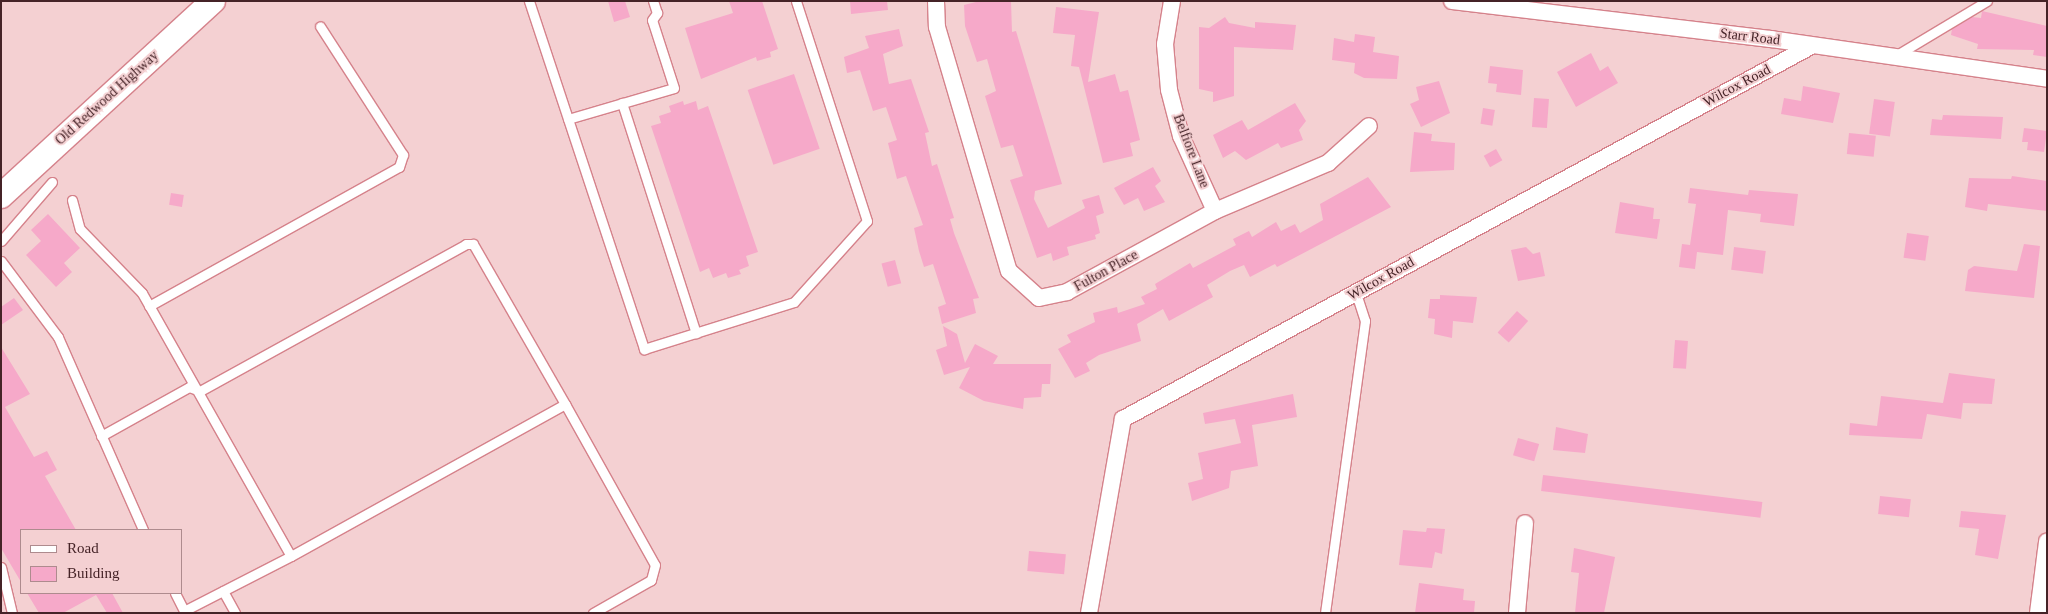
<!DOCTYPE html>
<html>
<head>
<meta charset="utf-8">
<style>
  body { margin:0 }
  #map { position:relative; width:2048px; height:614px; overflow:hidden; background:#f4d0d2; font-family:Georgia,serif }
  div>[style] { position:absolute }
  .building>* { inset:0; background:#f6a9c9; transform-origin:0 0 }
  .roads { filter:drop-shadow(1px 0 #d5828b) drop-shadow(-1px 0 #d5828b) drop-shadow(0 1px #d5828b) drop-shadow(0 -1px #d5828b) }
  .service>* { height:9px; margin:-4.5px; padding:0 4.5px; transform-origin:4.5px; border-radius:4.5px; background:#fff }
  .minor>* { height:16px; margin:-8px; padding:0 8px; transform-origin:8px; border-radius:8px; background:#fff }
  .secondary>* { height:24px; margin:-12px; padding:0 12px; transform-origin:12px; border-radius:12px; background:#fff }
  span { translate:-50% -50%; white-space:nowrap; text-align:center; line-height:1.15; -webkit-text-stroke:4px #f4d0d2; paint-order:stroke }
  .street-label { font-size:14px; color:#452327 }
  .frame { position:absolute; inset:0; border:2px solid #452327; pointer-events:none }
  .legend { position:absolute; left:20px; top:529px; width:162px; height:65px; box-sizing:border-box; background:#f4d0d2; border:1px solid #ae8b8e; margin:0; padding:6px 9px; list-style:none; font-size:15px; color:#452327 }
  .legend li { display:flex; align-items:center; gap:10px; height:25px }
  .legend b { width:25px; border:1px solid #ae8b8e }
</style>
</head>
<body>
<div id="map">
  <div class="building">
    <i style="clip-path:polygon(608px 1px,625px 1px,630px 17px,614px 22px)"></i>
    <i style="clip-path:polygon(729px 1px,762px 1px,778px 49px,770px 52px,771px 57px,757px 61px,756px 57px,701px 79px,685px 28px,733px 13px)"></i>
    <i style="clip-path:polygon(850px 1px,887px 1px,888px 10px,851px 14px)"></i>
    <i style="clip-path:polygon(980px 1px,1011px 1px,1012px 32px,1016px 31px,1062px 184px,1035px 191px,1034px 199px,1048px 228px,1085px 208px,1082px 200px,1099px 195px,1104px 213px,1096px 216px,1100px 233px,1095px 235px,1096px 239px,1067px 247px,1069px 255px,1053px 261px,1051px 253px,1037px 258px,1010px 180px,1023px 176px,1013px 145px,1001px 148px,985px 96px,996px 91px,987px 59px,977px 62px,965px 26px,964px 5px)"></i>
    <i style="clip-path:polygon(1056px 7px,1099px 12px,1088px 82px,1115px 74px,1120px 92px,1128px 90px,1140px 140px,1130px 143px,1133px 156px,1103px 163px,1079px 67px,1071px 66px,1075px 35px,1053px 33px)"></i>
    <i style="clip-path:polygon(1982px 11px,2047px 26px,2047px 57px,2033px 55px,2034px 50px,1977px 49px,1978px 44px,1951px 35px,1952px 29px,1972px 17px,1981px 18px)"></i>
    <i style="clip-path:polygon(1225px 17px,1229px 23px,1255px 28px,1255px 22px,1296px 25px,1293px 50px,1234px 47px,1234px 96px,1213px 102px,1213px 92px,1199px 89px,1199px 27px,1209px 28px)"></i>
    <i style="clip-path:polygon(899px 29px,903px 46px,883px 54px,889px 84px,911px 79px,929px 132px,925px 133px,932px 166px,937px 164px,954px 218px,950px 219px,954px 233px,979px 298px,973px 299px,976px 313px,942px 324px,938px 307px,946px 304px,933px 264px,924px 267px,919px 251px,914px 228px,923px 225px,906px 176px,897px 179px,888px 143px,897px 140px,886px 107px,873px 111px,860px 70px,847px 73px,844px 57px,869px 48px,865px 36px)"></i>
    <i style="clip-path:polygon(1355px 34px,1375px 37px,1373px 52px,1399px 56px,1397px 79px,1364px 78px,1354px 73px,1355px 63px,1332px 60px,1334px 38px,1354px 42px)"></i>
    <i style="clip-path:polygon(1591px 53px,1600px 71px,1608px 66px,1618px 83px,1576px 107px,1557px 72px)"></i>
    <i style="clip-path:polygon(1490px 66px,1523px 70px,1521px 95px,1496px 92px,1497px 84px,1488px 83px)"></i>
    <i style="left:794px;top:74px;width:79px;height:49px;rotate:71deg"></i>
    <i style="clip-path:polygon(1439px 81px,1450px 113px,1421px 127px,1410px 104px,1419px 100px,1416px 87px)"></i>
    <i style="clip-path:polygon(1803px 86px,1840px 93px,1833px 123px,1781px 114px,1784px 98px,1801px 101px)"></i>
    <i style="left:1534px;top:98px;width:15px;height:29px;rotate:4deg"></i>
    <i style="left:1874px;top:99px;width:21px;height:35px;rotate:8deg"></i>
    <i style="clip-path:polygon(683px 101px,684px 105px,696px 101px,698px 110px,708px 106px,758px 252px,746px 256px,749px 266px,739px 270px,741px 274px,728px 278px,726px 273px,713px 278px,709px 268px,700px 272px,651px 126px,661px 123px,659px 116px,671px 112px,669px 106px)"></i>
    <i style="clip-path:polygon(1295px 103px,1306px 121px,1299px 130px,1303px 140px,1281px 148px,1278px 143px,1246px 160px,1235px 151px,1223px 158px,1213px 135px,1242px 120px,1248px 130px)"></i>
    <i style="left:1483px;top:108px;width:12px;height:16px;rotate:9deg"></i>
    <i style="clip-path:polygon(1943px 115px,2003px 117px,2001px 139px,1930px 135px,1932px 119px,1942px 120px)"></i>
    <i style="clip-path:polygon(2024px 128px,2047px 131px,2044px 152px,2027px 150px,2028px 142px,2022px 142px)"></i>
    <i style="clip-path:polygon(1414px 132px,1432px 134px,1431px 141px,1455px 143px,1454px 170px,1410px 172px)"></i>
    <i style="left:1849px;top:133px;width:27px;height:21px;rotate:6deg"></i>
    <i style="left:1496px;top:149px;width:13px;height:14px;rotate:61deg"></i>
    <i style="clip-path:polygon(1153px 167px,1161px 181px,1155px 186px,1165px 202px,1144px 211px,1138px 198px,1124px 205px,1114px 188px)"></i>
    <i style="clip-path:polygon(2012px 176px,2047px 181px,2047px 211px,1988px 204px,1987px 211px,1965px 207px,1969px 178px,2011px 179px)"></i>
    <i style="clip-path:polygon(1368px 177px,1391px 207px,1277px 267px,1275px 264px,1250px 277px,1244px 265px,1230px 271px,1207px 285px,1213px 297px,1169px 321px,1163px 309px,1137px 324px,1141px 341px,1099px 355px,1086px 363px,1090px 371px,1075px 378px,1058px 349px,1071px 342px,1067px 335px,1095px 322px,1093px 313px,1117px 307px,1118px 313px,1145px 304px,1141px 297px,1157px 289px,1155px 284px,1190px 263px,1193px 268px,1236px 245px,1233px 239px,1249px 231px,1252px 237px,1276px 222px,1281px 231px,1295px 224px,1300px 233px,1323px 220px,1320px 204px)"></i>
    <i style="clip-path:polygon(1690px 188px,1748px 195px,1749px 190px,1798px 194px,1794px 226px,1760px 222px,1761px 214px,1728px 210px,1723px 255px,1697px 252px,1695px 269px,1679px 267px,1682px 244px,1690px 245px,1696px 204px,1688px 203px)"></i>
    <i style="left:171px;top:193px;width:13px;height:12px;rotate:9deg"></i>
    <i style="clip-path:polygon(1620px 202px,1654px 208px,1653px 219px,1660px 219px,1657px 239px,1615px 233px)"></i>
    <i style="clip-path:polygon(48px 214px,80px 248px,64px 263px,72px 272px,56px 287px,26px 255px,41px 241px,31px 230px)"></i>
    <i style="left:1907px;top:233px;width:22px;height:25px;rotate:8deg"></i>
    <i style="clip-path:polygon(2024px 244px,2040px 246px,2034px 298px,1965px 291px,1968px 270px,1974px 266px,2017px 271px)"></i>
    <i style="clip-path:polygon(1526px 247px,1533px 254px,1540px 252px,1545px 276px,1518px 281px,1511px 250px)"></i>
    <i style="left:1734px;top:247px;width:32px;height:23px;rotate:7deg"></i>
    <i style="left:895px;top:260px;width:24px;height:14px;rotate:75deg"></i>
    <i style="clip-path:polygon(1440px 295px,1477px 297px,1473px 323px,1453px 321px,1452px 338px,1434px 334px,1435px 319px,1428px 318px,1430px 299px,1440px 299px)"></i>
    <i style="clip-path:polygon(14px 298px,23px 310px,1px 325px,1px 307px)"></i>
    <i style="left:1517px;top:311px;width:15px;height:29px;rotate:42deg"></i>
    <i style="clip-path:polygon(943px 326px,957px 334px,965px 363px,975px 344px,998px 356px,993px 364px,1051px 364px,1050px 384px,1042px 384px,1041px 397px,1024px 398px,1023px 409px,984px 401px,959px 388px,970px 367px,944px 375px,936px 350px,947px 346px)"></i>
    <i style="left:1675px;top:340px;width:13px;height:28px;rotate:4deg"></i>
    <i style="clip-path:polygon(1px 347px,30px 394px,5px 407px,34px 457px,47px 451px,57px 470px,45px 476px,76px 530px,21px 530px,21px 582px,1px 548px)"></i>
    <i style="clip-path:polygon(1949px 373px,1995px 379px,1992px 404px,1963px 403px,1961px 419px,1927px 414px,1922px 439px,1849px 435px,1850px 423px,1877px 426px,1881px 396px,1943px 403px)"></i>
    <i style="clip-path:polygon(1293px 394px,1297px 417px,1252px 425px,1258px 466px,1231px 471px,1229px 488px,1192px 501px,1188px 483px,1203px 479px,1198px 453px,1241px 443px,1235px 419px,1205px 424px,1203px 413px)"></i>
    <i style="clip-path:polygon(1556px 427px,1588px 434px,1585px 453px,1553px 450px)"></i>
    <i style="left:1518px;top:438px;width:22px;height:18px;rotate:16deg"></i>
    <i style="left:1543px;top:475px;width:221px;height:16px;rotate:7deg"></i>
    <i style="left:1880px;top:496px;width:31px;height:18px;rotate:6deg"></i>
    <i style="clip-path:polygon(1961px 511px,2006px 515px,1998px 559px,1975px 555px,1979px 529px,1959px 527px)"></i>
    <i style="clip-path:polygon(1427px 528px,1445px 529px,1442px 554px,1435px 552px,1432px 568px,1399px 565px,1403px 530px,1426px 532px)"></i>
    <i style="clip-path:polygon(1574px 548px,1615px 557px,1604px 613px,1575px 613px,1579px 573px,1571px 572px)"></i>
    <i style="left:1029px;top:551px;width:37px;height:20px;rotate:5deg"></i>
    <i style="clip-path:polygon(1419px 583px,1464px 589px,1463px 600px,1475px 601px,1474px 613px,1415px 613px)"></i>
    <i style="clip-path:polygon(27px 593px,112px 593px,123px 613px,107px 613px,96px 595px,63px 613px,39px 613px)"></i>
  </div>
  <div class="roads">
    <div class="service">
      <i style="left:529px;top:1px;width:367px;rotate:71.7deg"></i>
      <i style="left:644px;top:349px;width:157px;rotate:-17.4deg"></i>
      <i style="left:794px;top:302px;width:109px;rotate:-48deg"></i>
      <i style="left:867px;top:221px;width:231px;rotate:-107.9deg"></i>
      <i style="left:1895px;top:56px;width:107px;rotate:-30.9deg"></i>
      <i style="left:622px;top:103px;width:242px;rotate:72.2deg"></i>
      <i style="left:568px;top:119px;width:110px;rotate:-16.3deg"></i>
      <i style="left:674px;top:88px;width:71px;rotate:-107.9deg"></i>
      <i style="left:652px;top:20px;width:9px;rotate:-54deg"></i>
      <i style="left:657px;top:13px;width:13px;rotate:-108deg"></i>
      <i style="left:72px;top:200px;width:30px;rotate:75deg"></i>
      <i style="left:80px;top:229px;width:89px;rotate:45.9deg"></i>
      <i style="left:142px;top:293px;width:302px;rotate:60.5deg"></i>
      <i style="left:291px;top:556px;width:120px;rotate:152.8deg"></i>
      <i style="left:1px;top:241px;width:78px;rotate:-49.2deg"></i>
      <i style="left:1px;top:261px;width:95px;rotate:53.1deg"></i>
      <i style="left:58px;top:337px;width:211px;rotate:66.2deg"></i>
      <i style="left:149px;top:306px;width:286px;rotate:-29.1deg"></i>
      <i style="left:399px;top:167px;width:13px;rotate:-72deg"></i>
      <i style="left:403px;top:155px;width:153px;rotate:-122.8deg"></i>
      <i style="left:101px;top:436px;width:101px;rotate:-29.1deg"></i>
      <i style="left:189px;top:387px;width:12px;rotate:20deg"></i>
      <i style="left:200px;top:391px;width:304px;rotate:-28.9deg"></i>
      <i style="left:466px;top:244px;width:7px"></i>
      <i style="left:473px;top:244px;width:185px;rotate:60.1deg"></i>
      <i style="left:291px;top:556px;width:313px;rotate:-29deg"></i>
      <i style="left:565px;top:404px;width:184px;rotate:60.8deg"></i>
      <i style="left:655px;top:565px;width:16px;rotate:105deg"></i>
      <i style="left:651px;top:580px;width:67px;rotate:150.4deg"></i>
      <i style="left:1px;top:567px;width:47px;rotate:76.6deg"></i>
      <i style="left:223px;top:591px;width:25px;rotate:61deg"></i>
      <i style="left:175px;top:593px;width:22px;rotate:63deg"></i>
      <i style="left:1325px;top:613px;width:295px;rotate:-82.2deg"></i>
      <i style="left:1365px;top:321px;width:29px;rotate:-108deg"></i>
    </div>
    <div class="minor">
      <i style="left:936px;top:1px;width:26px;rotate:88deg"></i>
      <i style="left:937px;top:27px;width:254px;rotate:73.6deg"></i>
      <i style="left:1009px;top:271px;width:40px;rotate:42deg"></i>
      <i style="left:1039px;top:298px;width:29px;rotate:-12deg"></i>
      <i style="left:1067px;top:292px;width:169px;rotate:-28.7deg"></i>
      <i style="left:1215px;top:211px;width:123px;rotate:-23deg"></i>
      <i style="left:1328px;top:163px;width:55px;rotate:-42.1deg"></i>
      <i style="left:1172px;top:1px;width:44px;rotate:99.2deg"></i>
      <i style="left:1165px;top:44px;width:46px;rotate:85deg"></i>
      <i style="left:1169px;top:90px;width:48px;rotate:75.4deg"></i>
      <i style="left:1181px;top:136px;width:82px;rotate:65.6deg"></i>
      <i style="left:1452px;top:1px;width:321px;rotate:6.8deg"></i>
      <i style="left:1771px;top:39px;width:279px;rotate:8.2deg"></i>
      <i style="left:1089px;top:613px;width:197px;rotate:-80.1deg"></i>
      <i style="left:1123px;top:419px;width:783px;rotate:-28.46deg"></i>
      <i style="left:1517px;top:613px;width:90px;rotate:-84.9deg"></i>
      <i style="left:2038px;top:613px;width:72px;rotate:-82.8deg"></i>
    </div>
    <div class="secondary">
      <i style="left:1px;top:196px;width:288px;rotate:-42.6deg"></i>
    </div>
  </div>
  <div class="street-label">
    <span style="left:1750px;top:37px;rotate:7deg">Starr Road</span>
    <span style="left:1737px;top:86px;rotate:-28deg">Wilcox Road</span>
    <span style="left:107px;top:98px;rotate:-42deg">Old Redwood Highway</span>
    <span style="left:1191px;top:151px;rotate:69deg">Belfiore Lane</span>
    <span style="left:1106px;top:271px;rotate:-29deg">Fulton Place</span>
    <span style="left:1381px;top:279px;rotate:-29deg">Wilcox Road</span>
  </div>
  <div class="frame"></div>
  <ul class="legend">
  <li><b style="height:6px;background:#fff"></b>Road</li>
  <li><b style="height:14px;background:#f6a9c9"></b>Building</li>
  </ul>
</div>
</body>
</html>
